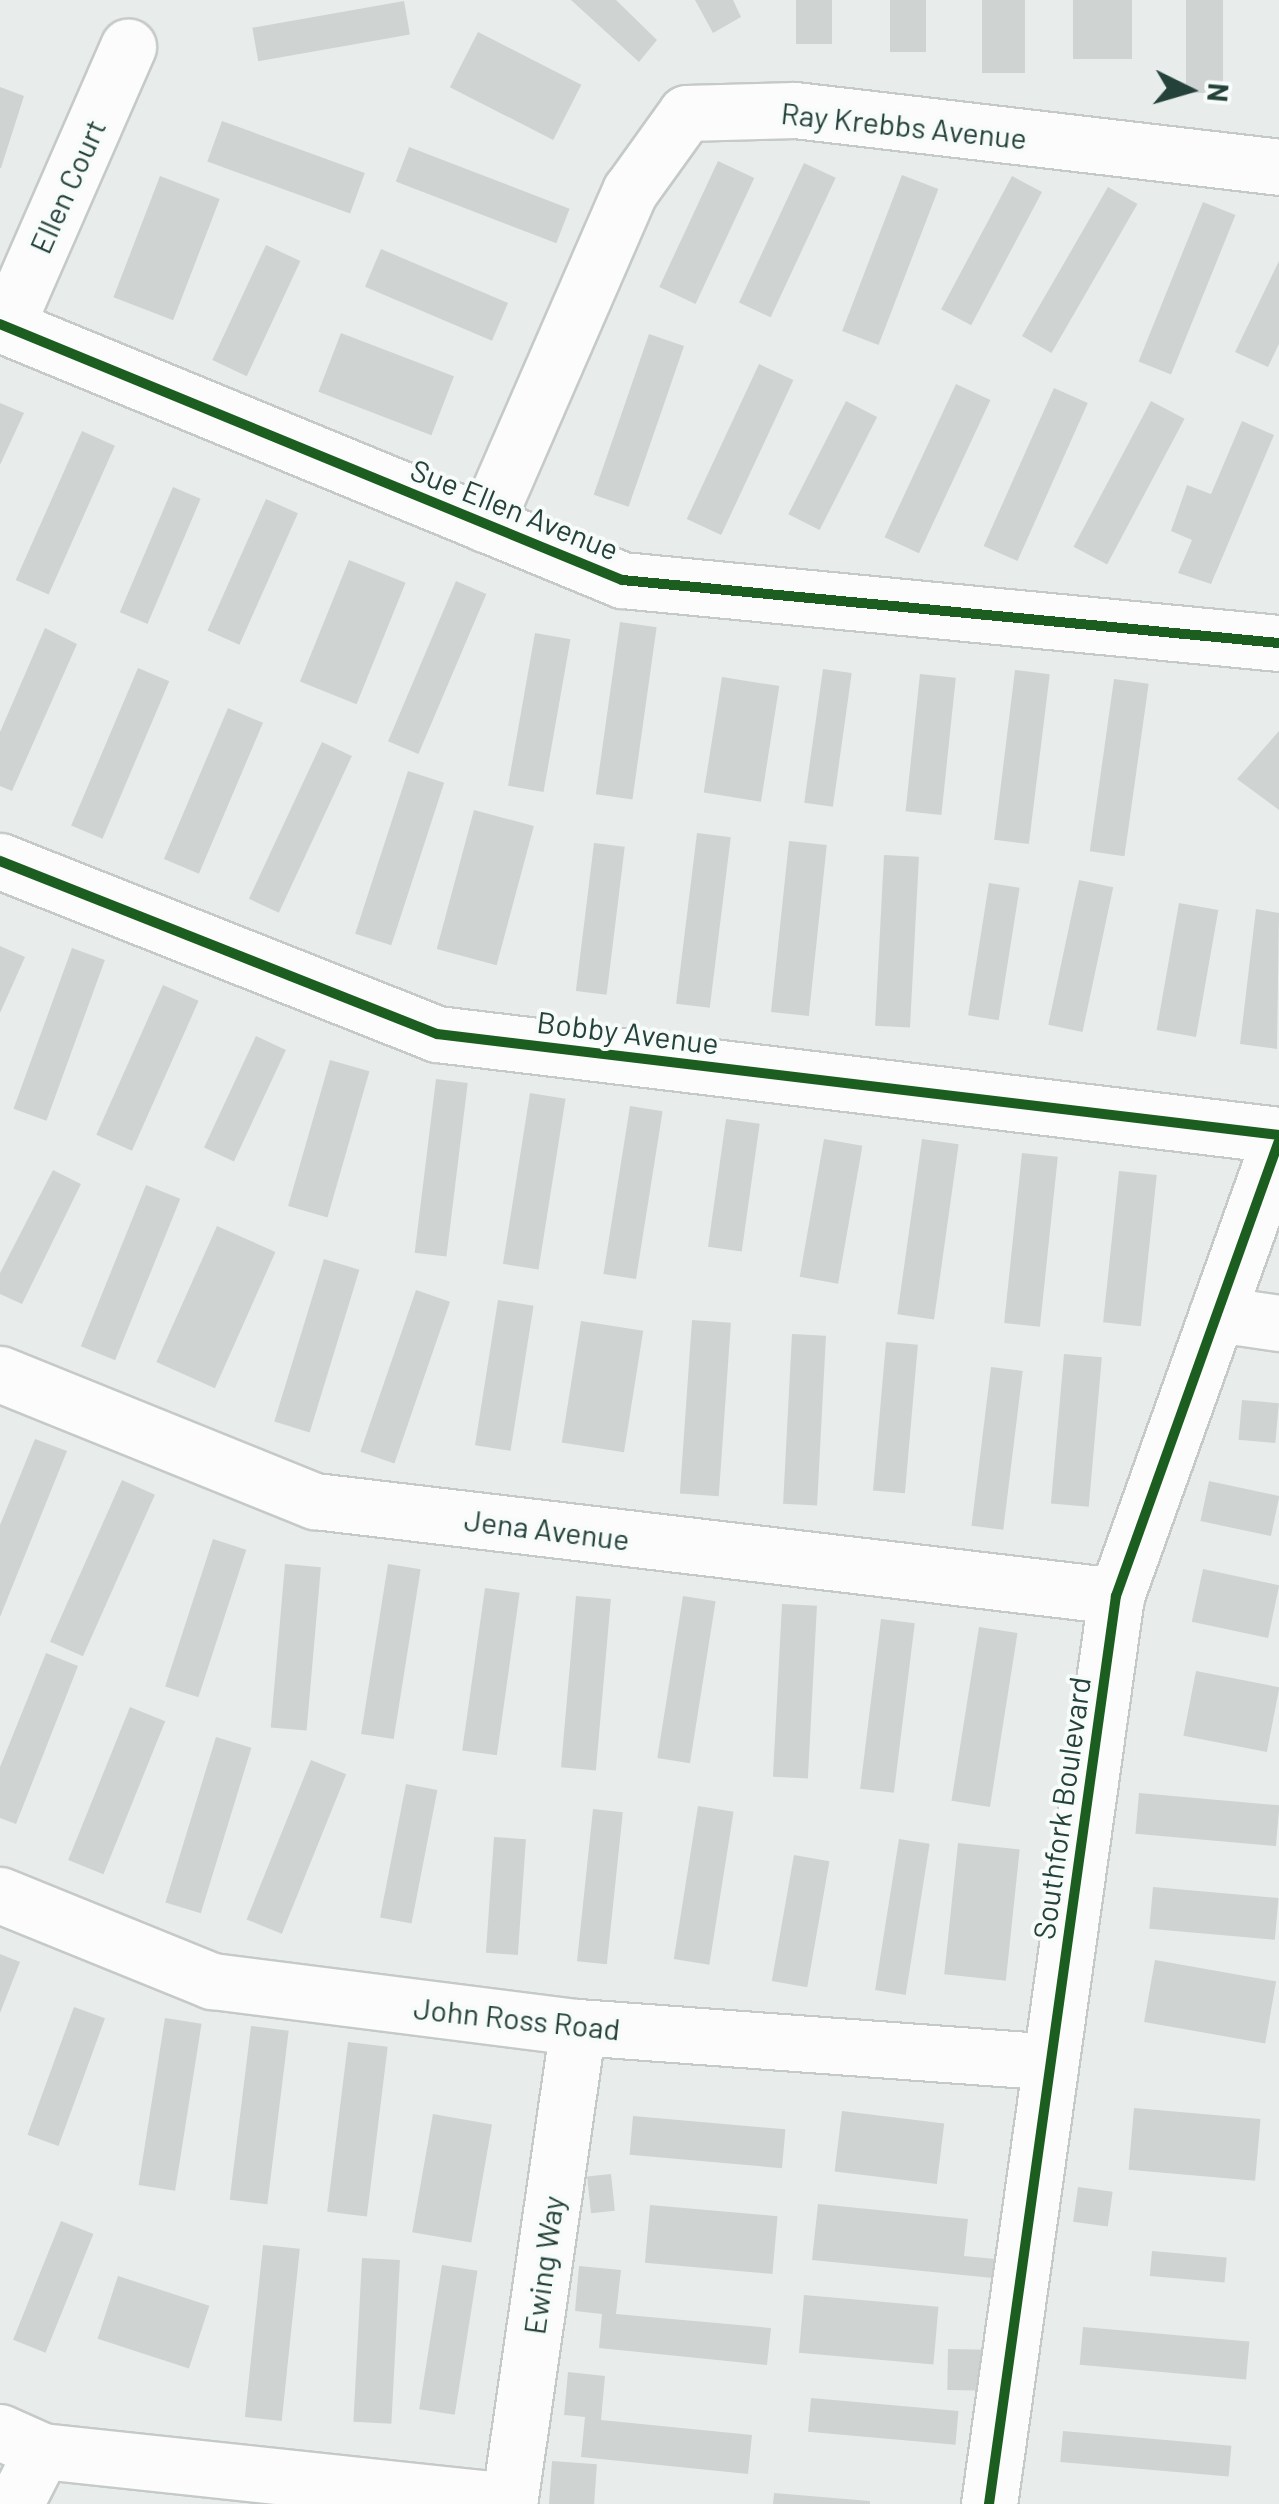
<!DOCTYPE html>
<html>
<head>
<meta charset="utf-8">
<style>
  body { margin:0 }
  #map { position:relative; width:1279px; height:2504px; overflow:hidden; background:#e8edeb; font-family:Barlow,sans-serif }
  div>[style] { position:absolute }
  .building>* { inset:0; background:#cfd4d2; transform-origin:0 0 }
  .roads { filter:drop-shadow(2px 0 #c5cac8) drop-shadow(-2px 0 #c5cac8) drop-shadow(0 2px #c5cac8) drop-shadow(0 -2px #c5cac8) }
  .minor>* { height:55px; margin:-27.5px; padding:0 27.5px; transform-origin:27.5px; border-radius:27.5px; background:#fcfcfc }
  .cycleway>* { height:10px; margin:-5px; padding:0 5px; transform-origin:5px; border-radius:5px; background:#1b5e20 }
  span { translate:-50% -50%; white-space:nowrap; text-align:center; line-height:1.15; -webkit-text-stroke:8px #f7fbf9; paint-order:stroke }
  .street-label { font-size:30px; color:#24423a }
  .north { position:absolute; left:1139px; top:40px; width:100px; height:100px; -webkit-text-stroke:8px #f7fbf9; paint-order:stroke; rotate:95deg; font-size:28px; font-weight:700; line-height:40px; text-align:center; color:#24423a }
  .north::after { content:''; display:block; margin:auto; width:35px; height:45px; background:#24423a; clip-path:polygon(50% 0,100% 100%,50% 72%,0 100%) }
</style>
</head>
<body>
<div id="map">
  <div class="building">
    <i style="clip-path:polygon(571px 0,616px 0,657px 40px,639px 62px)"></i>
    <i style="clip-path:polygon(695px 0,733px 0,741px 17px,713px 33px)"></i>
    <i style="left:796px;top:0;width:36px;height:44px"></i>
    <i style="left:890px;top:0;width:36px;height:52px"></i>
    <i style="left:982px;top:0;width:43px;height:73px"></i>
    <i style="left:1073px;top:0;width:59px;height:59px"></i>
    <i style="left:1186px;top:0;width:37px;height:93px"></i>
    <i style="left:404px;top:1px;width:34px;height:154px;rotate:80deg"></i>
    <i style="left:478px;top:32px;width:116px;height:62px;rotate:27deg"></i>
    <i style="clip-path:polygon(0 87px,24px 96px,1px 168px,0 168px)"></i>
    <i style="left:222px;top:121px;width:152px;height:43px;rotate:20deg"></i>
    <i style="left:409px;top:147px;width:172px;height:37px;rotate:21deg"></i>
    <i style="left:718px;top:161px;width:40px;height:139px;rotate:25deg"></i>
    <i style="left:804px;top:163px;width:35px;height:154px;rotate:25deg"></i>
    <i style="left:902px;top:175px;width:39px;height:167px;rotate:21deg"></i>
    <i style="left:160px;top:176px;width:64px;height:130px;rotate:21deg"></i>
    <i style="left:1012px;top:176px;width:34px;height:151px;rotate:28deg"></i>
    <i style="left:1108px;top:187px;width:34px;height:172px;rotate:30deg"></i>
    <i style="left:1203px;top:202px;width:35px;height:172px;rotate:22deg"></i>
    <i style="left:266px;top:245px;width:38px;height:127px;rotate:25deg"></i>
    <i style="left:381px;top:249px;width:138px;height:41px;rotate:23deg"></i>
    <i style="clip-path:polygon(1279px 261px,1279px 344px,1268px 367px,1235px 352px)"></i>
    <i style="left:341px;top:333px;width:121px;height:63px;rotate:21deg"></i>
    <i style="left:649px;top:334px;width:37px;height:170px;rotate:19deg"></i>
    <i style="left:759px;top:364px;width:38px;height:171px;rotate:25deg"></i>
    <i style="left:956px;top:384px;width:38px;height:169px;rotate:25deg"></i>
    <i style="left:1054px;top:388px;width:37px;height:173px;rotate:24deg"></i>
    <i style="left:846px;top:401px;width:35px;height:127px;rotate:27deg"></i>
    <i style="left:1151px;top:401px;width:38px;height:165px;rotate:28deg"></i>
    <i style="clip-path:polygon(0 403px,24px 413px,0 465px)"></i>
    <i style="clip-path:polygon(1242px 421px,1274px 435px,1211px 584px,1178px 573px,1192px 540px,1171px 531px,1187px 485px,1211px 494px)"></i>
    <i style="left:82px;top:431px;width:36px;height:163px;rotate:24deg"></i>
    <i style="left:173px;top:487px;width:30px;height:136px;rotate:23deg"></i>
    <i style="left:266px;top:499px;width:35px;height:144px;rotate:24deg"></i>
    <i style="left:349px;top:560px;width:61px;height:131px;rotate:22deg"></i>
    <i style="left:456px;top:581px;width:33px;height:174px;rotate:23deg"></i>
    <i style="left:620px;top:622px;width:37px;height:174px;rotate:8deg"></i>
    <i style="clip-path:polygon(45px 628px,77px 644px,12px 791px,0 786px,0 732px)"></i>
    <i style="left:535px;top:633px;width:36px;height:155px;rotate:10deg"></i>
    <i style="left:138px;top:668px;width:34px;height:171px;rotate:23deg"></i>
    <i style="left:823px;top:669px;width:29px;height:135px;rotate:8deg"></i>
    <i style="left:1015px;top:670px;width:35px;height:171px;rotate:7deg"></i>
    <i style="left:920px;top:674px;width:36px;height:138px;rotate:6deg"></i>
    <i style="left:722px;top:677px;width:58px;height:117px;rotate:9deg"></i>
    <i style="left:1114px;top:679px;width:35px;height:174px;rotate:8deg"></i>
    <i style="left:228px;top:708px;width:38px;height:164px;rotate:23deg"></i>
    <i style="clip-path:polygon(1279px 731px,1279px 810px,1237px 779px)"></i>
    <i style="left:322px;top:742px;width:33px;height:173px;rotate:25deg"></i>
    <i style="left:408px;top:771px;width:38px;height:171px;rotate:18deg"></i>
    <i style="left:474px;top:810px;width:62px;height:144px;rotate:15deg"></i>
    <i style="left:697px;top:833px;width:34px;height:172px;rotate:7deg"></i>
    <i style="left:789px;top:841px;width:38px;height:172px;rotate:6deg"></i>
    <i style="left:594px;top:843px;width:31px;height:149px;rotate:7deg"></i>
    <i style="left:884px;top:855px;width:35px;height:171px;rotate:3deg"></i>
    <i style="left:1079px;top:880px;width:35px;height:148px;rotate:12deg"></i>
    <i style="left:989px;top:883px;width:31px;height:134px;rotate:9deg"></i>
    <i style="left:1179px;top:903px;width:40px;height:129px;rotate:10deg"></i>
    <i style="clip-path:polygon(1256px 909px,1279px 913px,1277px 1049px,1240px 1044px)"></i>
    <i style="clip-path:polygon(0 946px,25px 957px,0 1013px)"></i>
    <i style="left:72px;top:948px;width:35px;height:171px;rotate:20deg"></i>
    <i style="left:163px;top:985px;width:39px;height:164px;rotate:24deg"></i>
    <i style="left:256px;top:1036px;width:33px;height:123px;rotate:25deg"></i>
    <i style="left:330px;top:1060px;width:41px;height:152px;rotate:16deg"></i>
    <i style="left:436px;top:1079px;width:32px;height:175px;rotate:7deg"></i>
    <i style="left:530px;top:1093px;width:36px;height:173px;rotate:9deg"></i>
    <i style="left:630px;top:1106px;width:33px;height:170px;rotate:9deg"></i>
    <i style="left:726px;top:1119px;width:34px;height:129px;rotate:8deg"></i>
    <i style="left:824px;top:1139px;width:39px;height:140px;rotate:10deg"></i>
    <i style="left:922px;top:1139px;width:37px;height:177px;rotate:8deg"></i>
    <i style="left:1022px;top:1153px;width:36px;height:171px;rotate:6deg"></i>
    <i style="clip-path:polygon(53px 1170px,81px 1184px,22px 1304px,0 1294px,0 1273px)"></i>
    <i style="left:1119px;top:1171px;width:38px;height:152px;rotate:6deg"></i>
    <i style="left:146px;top:1185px;width:37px;height:174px;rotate:22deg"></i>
    <i style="left:217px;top:1226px;width:64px;height:149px;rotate:24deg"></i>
    <i style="left:324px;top:1259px;width:37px;height:170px;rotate:17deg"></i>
    <i style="left:416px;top:1290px;width:36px;height:171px;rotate:19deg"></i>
    <i style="left:498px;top:1300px;width:36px;height:147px;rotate:9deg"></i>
    <i style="left:692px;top:1320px;width:39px;height:174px;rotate:4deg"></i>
    <i style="left:581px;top:1321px;width:63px;height:123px;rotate:9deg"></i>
    <i style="left:792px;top:1334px;width:34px;height:170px;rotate:3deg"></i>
    <i style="left:886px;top:1342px;width:32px;height:149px;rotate:5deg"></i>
    <i style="left:1064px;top:1354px;width:38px;height:150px;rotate:5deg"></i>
    <i style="left:991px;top:1367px;width:32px;height:160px;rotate:7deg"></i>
    <i style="left:1242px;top:1400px;width:37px;height:40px;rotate:5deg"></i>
    <i style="clip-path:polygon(35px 1439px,67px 1451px,0 1617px,0 1525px)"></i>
    <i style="left:122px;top:1480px;width:36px;height:177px;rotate:24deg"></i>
    <i style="left:1209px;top:1481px;width:72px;height:41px;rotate:12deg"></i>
    <i style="left:213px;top:1539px;width:35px;height:155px;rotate:18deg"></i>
    <i style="left:285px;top:1564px;width:36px;height:164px;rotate:5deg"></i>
    <i style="left:388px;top:1564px;width:33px;height:172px;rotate:9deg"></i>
    <i style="left:1203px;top:1569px;width:78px;height:54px;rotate:12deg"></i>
    <i style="left:485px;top:1588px;width:35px;height:164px;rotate:8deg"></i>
    <i style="left:576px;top:1596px;width:35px;height:172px;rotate:5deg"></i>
    <i style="left:683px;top:1596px;width:33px;height:164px;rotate:9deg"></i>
    <i style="left:782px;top:1604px;width:35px;height:173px;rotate:3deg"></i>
    <i style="left:881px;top:1619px;width:34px;height:171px;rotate:7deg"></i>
    <i style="left:979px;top:1627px;width:39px;height:176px;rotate:9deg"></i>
    <i style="clip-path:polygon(46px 1653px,78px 1666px,16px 1824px,0 1818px,0 1767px)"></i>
    <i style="left:1196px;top:1671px;width:85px;height:66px;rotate:11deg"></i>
    <i style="left:130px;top:1707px;width:38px;height:165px;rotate:22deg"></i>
    <i style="left:216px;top:1737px;width:37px;height:173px;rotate:17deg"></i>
    <i style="left:311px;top:1760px;width:38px;height:172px;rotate:22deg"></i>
    <i style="left:406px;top:1784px;width:32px;height:136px;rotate:11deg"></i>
    <i style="left:1139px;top:1793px;width:141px;height:41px;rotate:5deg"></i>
    <i style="left:698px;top:1806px;width:36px;height:155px;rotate:9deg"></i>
    <i style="left:593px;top:1809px;width:30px;height:153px;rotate:6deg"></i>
    <i style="left:494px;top:1837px;width:32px;height:116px;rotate:4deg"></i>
    <i style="left:899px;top:1839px;width:31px;height:153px;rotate:9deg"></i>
    <i style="left:958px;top:1843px;width:62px;height:132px;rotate:6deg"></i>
    <i style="left:794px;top:1855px;width:36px;height:128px;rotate:10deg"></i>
    <i style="left:1153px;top:1887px;width:126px;height:42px;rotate:5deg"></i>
    <i style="clip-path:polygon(0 1954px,20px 1962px,0 2013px)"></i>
    <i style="left:1155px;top:1960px;width:123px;height:63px;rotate:10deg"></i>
    <i style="left:74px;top:2007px;width:33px;height:136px;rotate:20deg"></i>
    <i style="left:165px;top:2018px;width:37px;height:169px;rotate:9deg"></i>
    <i style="left:251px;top:2026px;width:38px;height:175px;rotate:7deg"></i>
    <i style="left:348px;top:2042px;width:40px;height:171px;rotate:7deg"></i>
    <i style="left:1134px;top:2108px;width:127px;height:62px;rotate:5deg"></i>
    <i style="left:842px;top:2111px;width:103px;height:61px;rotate:7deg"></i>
    <i style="left:433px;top:2114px;width:60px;height:120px;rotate:10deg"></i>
    <i style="left:633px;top:2116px;width:153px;height:39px;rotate:5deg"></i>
    <i style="left:611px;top:2174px;width:37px;height:24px;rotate:84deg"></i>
    <i style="left:1078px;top:2187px;width:35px;height:35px;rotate:8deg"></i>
    <i style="clip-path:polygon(818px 2204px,968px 2219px,964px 2256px,996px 2259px,993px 2278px,812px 2260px)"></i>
    <i style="left:650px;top:2205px;width:128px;height:58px;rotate:5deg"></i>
    <i style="left:61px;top:2221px;width:35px;height:128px;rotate:22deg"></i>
    <i style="left:263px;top:2245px;width:37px;height:173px;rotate:6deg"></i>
    <i style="left:1152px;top:2251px;width:75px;height:25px;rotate:5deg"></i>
    <i style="left:362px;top:2258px;width:38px;height:164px;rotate:3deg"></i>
    <i style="left:442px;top:2265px;width:36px;height:146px;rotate:9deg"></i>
    <i style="clip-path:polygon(579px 2266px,621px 2270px,616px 2314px,771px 2328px,767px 2365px,599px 2348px,602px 2314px,575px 2311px)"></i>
    <i style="left:118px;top:2276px;width:96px;height:66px;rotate:18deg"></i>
    <i style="left:804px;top:2295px;width:135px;height:58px;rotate:5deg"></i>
    <i style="left:1083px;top:2327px;width:167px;height:38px;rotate:5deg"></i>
    <i style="left:948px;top:2349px;width:41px;height:41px;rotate:1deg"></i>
    <i style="clip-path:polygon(568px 2372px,605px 2376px,601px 2420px,752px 2435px,748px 2474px,581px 2457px,585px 2417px,564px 2415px)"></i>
    <i style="left:811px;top:2398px;width:148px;height:34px;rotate:5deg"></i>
    <i style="left:1063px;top:2431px;width:169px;height:31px;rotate:5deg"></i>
    <i style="left:552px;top:2461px;width:45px;height:43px;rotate:4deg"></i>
    <i style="clip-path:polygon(774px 2493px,870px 2501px,870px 2504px,773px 2504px)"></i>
  </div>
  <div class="roads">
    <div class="minor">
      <i style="left:0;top:324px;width:673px;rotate:22.37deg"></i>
      <i style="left:622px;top:580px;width:660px;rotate:5.48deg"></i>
      <i style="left:6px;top:326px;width:305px;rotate:-66.4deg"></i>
      <i style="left:485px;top:524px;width:363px;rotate:-66.5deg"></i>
      <i style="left:630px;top:191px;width:96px;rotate:-54.3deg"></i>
      <i style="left:686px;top:113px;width:109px;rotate:-1.6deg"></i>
      <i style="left:795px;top:110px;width:487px;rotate:6.7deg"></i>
      <i style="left:0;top:861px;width:470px;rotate:21.6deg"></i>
      <i style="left:437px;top:1034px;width:848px;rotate:6.84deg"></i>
      <i style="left:1217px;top:1314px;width:63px;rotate:8.3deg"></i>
      <i style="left:0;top:1374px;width:340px;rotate:22deg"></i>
      <i style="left:315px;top:1501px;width:807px;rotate:6.76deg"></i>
      <i style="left:0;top:1895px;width:229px;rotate:22.1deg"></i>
      <i style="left:212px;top:1981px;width:369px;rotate:7.2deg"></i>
      <i style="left:578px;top:2027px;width:474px;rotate:4.2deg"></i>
      <i style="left:0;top:2432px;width:46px;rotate:24.3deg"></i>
      <i style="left:42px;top:2451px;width:470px;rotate:6.1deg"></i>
      <i style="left:15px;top:2504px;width:59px;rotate:-63deg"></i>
      <i style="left:509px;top:2504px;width:482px;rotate:-81.8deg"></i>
      <i style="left:989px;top:2504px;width:917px;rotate:-82.04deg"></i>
      <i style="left:1116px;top:1596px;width:482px;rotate:-70.3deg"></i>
    </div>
  </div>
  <div class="cycleway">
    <i style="left:0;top:324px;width:673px;rotate:22.37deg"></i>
    <i style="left:622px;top:580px;width:660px;rotate:5.48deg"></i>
    <i style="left:0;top:861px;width:470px;rotate:21.6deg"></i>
    <i style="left:437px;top:1034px;width:848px;rotate:6.84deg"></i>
    <i style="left:989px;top:2504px;width:917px;rotate:-82.04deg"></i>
    <i style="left:1116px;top:1596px;width:482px;rotate:-70.3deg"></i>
  </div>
  <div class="street-label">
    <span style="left:904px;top:125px;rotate:6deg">Ray Krebbs Avenue</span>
    <span style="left:67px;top:186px;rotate:-66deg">Ellen Court</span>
    <span style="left:515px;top:509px;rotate:22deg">Sue Ellen Avenue</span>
    <span style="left:628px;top:1032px;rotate:7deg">Bobby Avenue</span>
    <span style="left:547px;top:1529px;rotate:7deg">Jena Avenue</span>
    <span style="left:1061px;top:1808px;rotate:-82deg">Southfork Boulevard</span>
    <span style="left:517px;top:2018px;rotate:6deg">John Ross Road</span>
    <span style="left:543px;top:2265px;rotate:-82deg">Ewing Way</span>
  </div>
  <div class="north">N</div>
</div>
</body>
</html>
